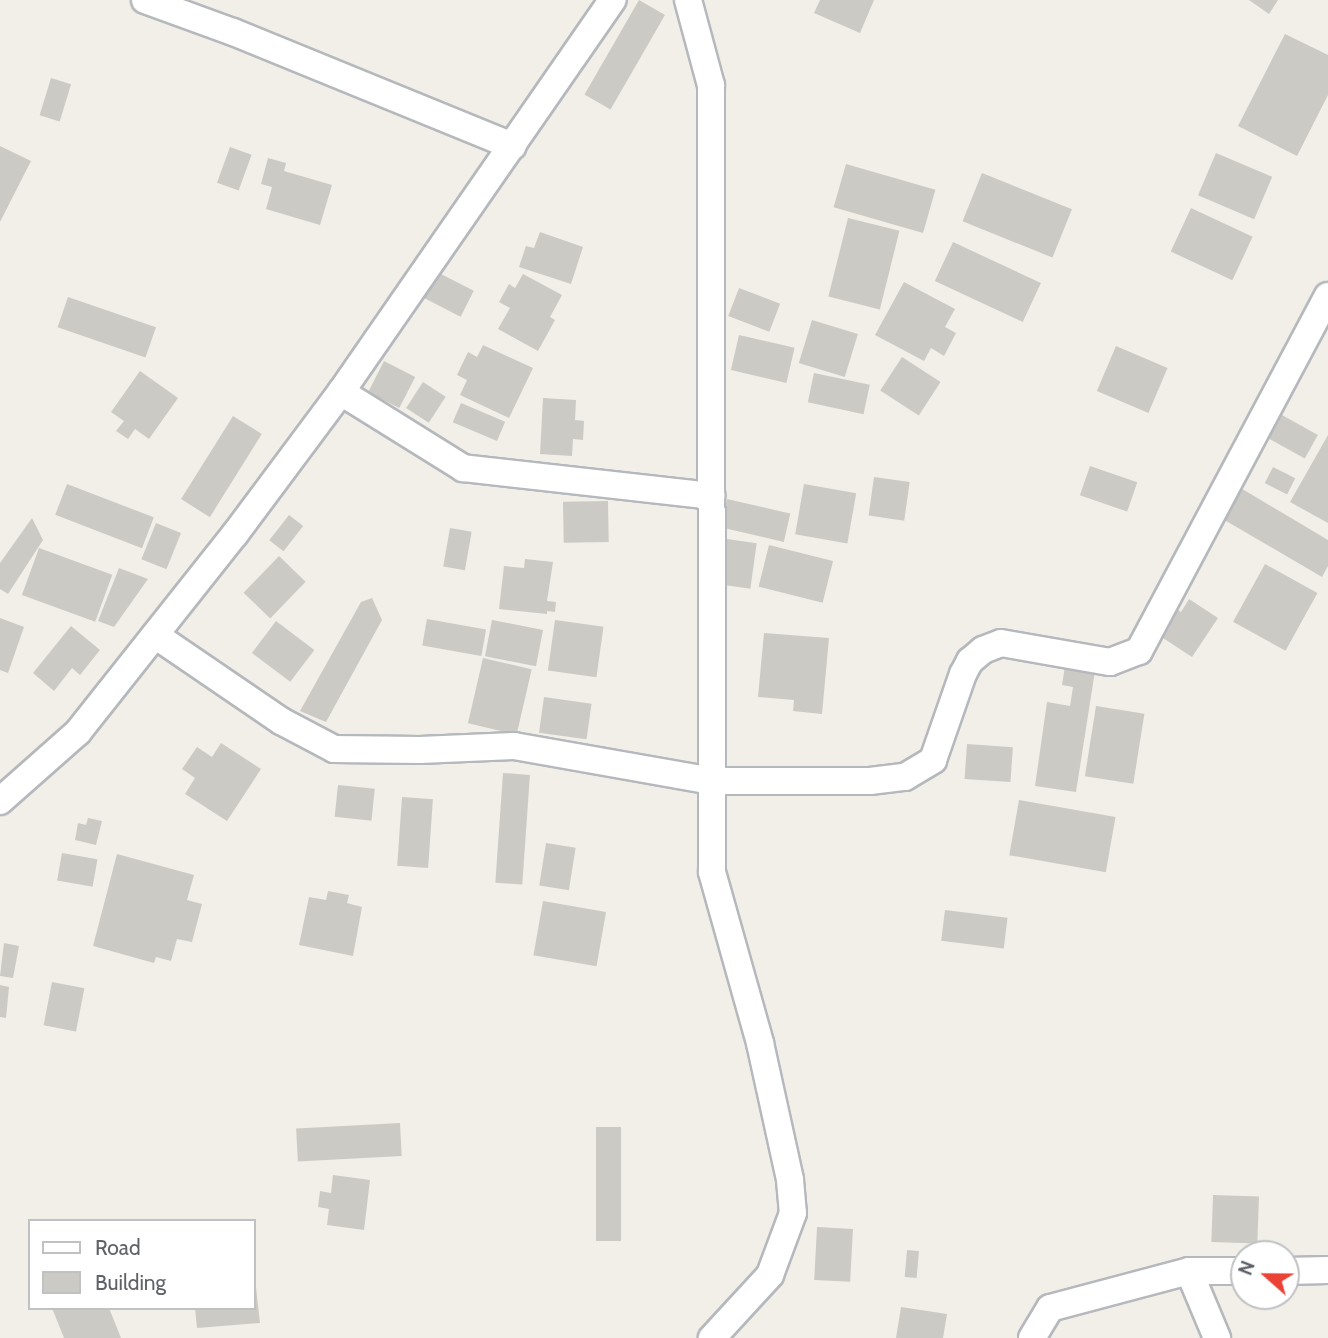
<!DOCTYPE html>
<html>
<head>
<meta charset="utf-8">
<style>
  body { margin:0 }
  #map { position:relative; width:1328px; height:1338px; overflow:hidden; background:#f1efe8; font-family:Cabin,sans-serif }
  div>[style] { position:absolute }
  .building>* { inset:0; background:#cccac5; transform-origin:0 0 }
  .roads { filter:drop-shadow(2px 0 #b5b8bc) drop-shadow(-2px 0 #b5b8bc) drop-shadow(0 2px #b5b8bc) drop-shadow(0 -2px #b5b8bc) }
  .street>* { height:26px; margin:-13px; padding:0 13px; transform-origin:13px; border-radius:13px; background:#fff }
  span { translate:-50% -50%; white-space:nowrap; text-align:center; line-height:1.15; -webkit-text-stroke:6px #fff; paint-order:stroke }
  .legend { position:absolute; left:28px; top:1219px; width:228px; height:91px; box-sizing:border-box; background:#fff; border:2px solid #bfc1c3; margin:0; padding:9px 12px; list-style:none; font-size:21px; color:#5f6368 }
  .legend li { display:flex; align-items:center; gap:14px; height:35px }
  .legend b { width:35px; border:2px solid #bfc1c3 }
  .north { position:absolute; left:1230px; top:1240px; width:70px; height:70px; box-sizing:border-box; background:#fff; border:2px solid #bfc1c3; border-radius:50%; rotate:291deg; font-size:19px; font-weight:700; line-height:28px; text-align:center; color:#5f6368 }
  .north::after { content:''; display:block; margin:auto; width:24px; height:32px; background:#ea4335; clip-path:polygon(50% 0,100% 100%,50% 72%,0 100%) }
</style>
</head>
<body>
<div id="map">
  <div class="building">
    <i style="left:639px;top:0;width:30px;height:109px;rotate:30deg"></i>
    <i style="clip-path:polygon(820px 0,874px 0,860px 33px,814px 13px)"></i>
    <i style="clip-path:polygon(1249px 0,1278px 0,1269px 14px)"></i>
    <i style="clip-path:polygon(1285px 34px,1328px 55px,1328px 95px,1297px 156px,1238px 126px)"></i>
    <i style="left:51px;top:78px;width:21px;height:39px;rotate:17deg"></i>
    <i style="clip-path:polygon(0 146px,31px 161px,0 222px)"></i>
    <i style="left:230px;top:147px;width:23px;height:38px;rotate:20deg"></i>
    <i style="left:1216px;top:153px;width:61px;height:46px;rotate:23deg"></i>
    <i style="clip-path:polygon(268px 158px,286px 163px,284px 171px,332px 185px,320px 225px,266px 209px,272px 187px,261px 184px)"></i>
    <i style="left:846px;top:164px;width:93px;height:45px;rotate:16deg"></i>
    <i style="left:982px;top:173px;width:97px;height:52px;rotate:22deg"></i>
    <i style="left:1191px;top:208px;width:68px;height:48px;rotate:25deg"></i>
    <i style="left:848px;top:218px;width:53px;height:81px;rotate:14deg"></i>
    <i style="clip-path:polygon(540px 232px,583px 247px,571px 284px,519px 267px,526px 246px,534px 248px)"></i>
    <i style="left:953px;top:242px;width:97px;height:43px;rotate:25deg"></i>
    <i style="left:431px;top:269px;width:48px;height:29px;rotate:27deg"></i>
    <i style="clip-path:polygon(523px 274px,562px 295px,550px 317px,555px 320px,538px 351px,498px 329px,510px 308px,499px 302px,509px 284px,515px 288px)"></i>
    <i style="clip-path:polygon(904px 282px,955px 309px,945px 327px,956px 333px,944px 356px,931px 348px,924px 361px,875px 335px)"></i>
    <i style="left:739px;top:288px;width:44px;height:30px;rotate:21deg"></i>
    <i style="left:68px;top:297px;width:93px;height:32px;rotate:19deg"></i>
    <i style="left:812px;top:320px;width:48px;height:45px;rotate:17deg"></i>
    <i style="left:739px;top:335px;width:57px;height:36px;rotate:13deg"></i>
    <i style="clip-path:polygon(483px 345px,533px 368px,509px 418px,460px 395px,467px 380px,457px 375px,468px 352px,477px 357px)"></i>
    <i style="left:1116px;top:346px;width:56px;height:49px;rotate:23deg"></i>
    <i style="left:902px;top:357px;width:46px;height:40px;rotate:33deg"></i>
    <i style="left:384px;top:361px;width:35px;height:35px;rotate:27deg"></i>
    <i style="clip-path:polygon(140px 371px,178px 398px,149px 439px,135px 429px,128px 439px,116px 431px,124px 421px,111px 412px)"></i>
    <i style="left:814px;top:373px;width:57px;height:30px;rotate:12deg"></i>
    <i style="left:423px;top:382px;width:27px;height:31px;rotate:33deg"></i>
    <i style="clip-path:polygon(543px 398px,576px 400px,575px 420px,584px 421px,583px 440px,573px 439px,572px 456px,540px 454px)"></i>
    <i style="left:461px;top:403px;width:48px;height:21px;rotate:23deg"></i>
    <i style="left:1282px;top:415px;width:41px;height:27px;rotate:29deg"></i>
    <i style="left:233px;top:416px;width:34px;height:98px;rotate:32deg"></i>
    <i style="clip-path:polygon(1328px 435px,1328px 523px,1290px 502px)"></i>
    <i style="left:1090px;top:466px;width:50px;height:31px;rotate:19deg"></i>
    <i style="left:1273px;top:467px;width:25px;height:18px;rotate:27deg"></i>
    <i style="left:874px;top:477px;width:36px;height:39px;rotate:8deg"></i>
    <i style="left:67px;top:484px;width:93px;height:33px;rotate:21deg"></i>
    <i style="left:804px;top:484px;width:53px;height:51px;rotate:10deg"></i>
    <i style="clip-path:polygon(1239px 487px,1328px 540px,1328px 566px,1322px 577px,1221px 518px)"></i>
    <i style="left:727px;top:499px;width:65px;height:29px;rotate:13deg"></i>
    <i style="left:608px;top:501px;width:41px;height:45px;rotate:89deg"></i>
    <i style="left:289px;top:515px;width:18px;height:32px;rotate:38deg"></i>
    <i style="clip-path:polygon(32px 518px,43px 540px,8px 594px,0 589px,0 563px)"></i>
    <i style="left:156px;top:523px;width:27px;height:39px;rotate:22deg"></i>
    <i style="left:450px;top:528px;width:22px;height:39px;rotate:10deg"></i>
    <i style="left:727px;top:539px;width:30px;height:46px;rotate:8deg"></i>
    <i style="left:769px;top:545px;width:66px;height:43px;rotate:14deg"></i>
    <i style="left:39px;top:548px;width:78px;height:50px;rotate:20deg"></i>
    <i style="left:279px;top:556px;width:37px;height:51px;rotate:44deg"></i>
    <i style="clip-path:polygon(525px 559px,553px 562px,547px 601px,556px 602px,555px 612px,547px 611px,547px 614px,499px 609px,504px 566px,524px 568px)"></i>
    <i style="left:1265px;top:564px;width:60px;height:66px;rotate:29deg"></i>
    <i style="clip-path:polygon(119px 568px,148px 579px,114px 627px,98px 621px)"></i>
    <i style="clip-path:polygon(372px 598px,382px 620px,326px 722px,300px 711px,361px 602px)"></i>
    <i style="clip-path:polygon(1189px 599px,1218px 618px,1192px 657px,1163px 638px,1170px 626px,1162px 621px,1172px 606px,1181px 612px)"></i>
    <i style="clip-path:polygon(0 618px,24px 627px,8px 673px,0 670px)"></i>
    <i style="left:427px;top:619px;width:60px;height:27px;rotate:10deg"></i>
    <i style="left:492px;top:620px;width:52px;height:37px;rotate:11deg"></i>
    <i style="left:555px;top:620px;width:49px;height:51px;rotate:8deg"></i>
    <i style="left:276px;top:621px;width:48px;height:40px;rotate:37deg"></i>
    <i style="clip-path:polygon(71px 626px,100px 650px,80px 675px,72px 668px,54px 691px,33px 673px)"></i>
    <i style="clip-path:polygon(764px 633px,829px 638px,822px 714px,793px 711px,794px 700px,758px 697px)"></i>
    <i style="left:483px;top:658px;width:50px;height:67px;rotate:13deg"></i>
    <i style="clip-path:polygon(1065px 666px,1095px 671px,1076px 792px,1035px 786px,1047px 702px,1070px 706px,1073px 687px,1062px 685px)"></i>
    <i style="left:544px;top:697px;width:48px;height:36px;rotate:8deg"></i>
    <i style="left:1096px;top:706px;width:49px;height:71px;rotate:9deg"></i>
    <i style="clip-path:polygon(221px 743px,261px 769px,227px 821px,185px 794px,195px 778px,182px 769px,197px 747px,212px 757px)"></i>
    <i style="left:967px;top:744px;width:46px;height:35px;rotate:4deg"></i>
    <i style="left:503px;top:773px;width:27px;height:110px;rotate:4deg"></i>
    <i style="left:338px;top:785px;width:37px;height:32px;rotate:6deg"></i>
    <i style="left:402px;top:797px;width:31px;height:69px;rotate:4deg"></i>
    <i style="left:1019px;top:800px;width:98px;height:56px;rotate:10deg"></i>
    <i style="clip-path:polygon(88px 818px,102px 821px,96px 845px,75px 840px,78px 823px,86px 825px)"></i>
    <i style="left:546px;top:843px;width:30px;height:43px;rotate:9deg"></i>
    <i style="left:62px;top:853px;width:36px;height:28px;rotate:10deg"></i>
    <i style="clip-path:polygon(117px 854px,194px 875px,187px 900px,202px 904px,192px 942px,177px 939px,171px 961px,156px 957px,154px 963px,93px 946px)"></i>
    <i style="clip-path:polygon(328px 891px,349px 895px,347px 903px,362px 907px,353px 956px,299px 945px,309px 897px,326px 900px)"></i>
    <i style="left:543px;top:901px;width:64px;height:55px;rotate:10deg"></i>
    <i style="left:945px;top:910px;width:63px;height:31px;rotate:7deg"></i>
    <i style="clip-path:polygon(4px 943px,19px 946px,13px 978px,0 976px)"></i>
    <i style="left:52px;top:982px;width:33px;height:44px;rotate:11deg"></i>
    <i style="clip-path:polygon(0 985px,9px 987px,6px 1018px,0 1017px)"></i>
    <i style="left:400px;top:1123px;width:33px;height:104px;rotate:87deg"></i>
    <i style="left:596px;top:1127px;width:25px;height:114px"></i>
    <i style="clip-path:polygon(333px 1175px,370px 1180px,364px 1230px,327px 1225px,329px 1209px,318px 1207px,320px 1191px,331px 1193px)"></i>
    <i style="left:1213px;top:1195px;width:46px;height:47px;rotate:2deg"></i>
    <i style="left:817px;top:1227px;width:36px;height:53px;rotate:3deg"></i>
    <i style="left:907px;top:1250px;width:12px;height:27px;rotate:5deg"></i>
    <i style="clip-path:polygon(254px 1269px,260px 1323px,197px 1328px,195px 1308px,254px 1308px)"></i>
    <i style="clip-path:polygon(901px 1307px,947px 1314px,943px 1338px,896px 1338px)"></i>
    <i style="clip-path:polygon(52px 1308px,109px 1308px,121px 1338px,64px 1338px)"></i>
  </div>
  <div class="roads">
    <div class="street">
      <i style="left:145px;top:0;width:94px;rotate:20deg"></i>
      <i style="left:233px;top:32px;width:302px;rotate:22.2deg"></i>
      <i style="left:688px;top:0;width:88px;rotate:74.9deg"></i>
      <i style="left:711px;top:85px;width:787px;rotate:89.93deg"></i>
      <i style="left:712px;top:872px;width:178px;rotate:74.3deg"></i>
      <i style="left:760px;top:1043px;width:140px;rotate:77.6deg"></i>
      <i style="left:790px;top:1180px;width:33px;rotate:85deg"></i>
      <i style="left:793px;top:1213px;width:66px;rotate:110.4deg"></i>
      <i style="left:770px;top:1275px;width:86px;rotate:132.6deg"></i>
      <i style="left:341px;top:392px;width:144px;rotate:31.9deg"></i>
      <i style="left:463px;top:468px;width:250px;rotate:6.4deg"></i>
      <i style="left:155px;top:635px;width:153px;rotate:34.3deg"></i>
      <i style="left:281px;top:721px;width:60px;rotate:27.8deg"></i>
      <i style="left:334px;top:749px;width:86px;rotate:0.7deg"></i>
      <i style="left:420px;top:750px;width:94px;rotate:-2.4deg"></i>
      <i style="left:514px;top:746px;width:202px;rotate:10deg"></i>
      <i style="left:713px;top:781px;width:157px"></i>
      <i style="left:870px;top:781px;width:35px;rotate:-7deg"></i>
      <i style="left:905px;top:777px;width:33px;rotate:-31deg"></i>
      <i style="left:933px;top:760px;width:91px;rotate:-70.8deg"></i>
      <i style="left:963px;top:674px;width:15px;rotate:-62deg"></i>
      <i style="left:970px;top:661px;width:17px;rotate:-40deg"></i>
      <i style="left:983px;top:650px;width:19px;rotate:-21deg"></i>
      <i style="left:1001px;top:643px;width:111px;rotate:9.9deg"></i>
      <i style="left:1110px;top:662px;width:31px;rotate:-21deg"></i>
      <i style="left:1139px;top:651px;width:402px;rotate:-62deg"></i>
      <i style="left:0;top:801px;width:104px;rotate:-41.5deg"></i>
      <i style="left:78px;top:732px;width:253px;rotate:-51.6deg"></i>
      <i style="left:235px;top:534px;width:177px;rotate:-53.3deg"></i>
      <i style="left:341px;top:392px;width:477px;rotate:-55.3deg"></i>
      <i style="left:1189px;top:1271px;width:73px;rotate:67.3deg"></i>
      <i style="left:1286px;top:1271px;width:42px;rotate:-1.4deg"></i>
      <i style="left:1032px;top:1338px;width:35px;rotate:-59deg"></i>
      <i style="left:1050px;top:1308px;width:144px;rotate:-14.9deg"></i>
      <i style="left:1189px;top:1271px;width:55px"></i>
    </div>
  </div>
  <ul class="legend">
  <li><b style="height:9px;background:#fff"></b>Road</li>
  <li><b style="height:19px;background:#cccac5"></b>Building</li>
  </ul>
  <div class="north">N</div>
</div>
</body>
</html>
